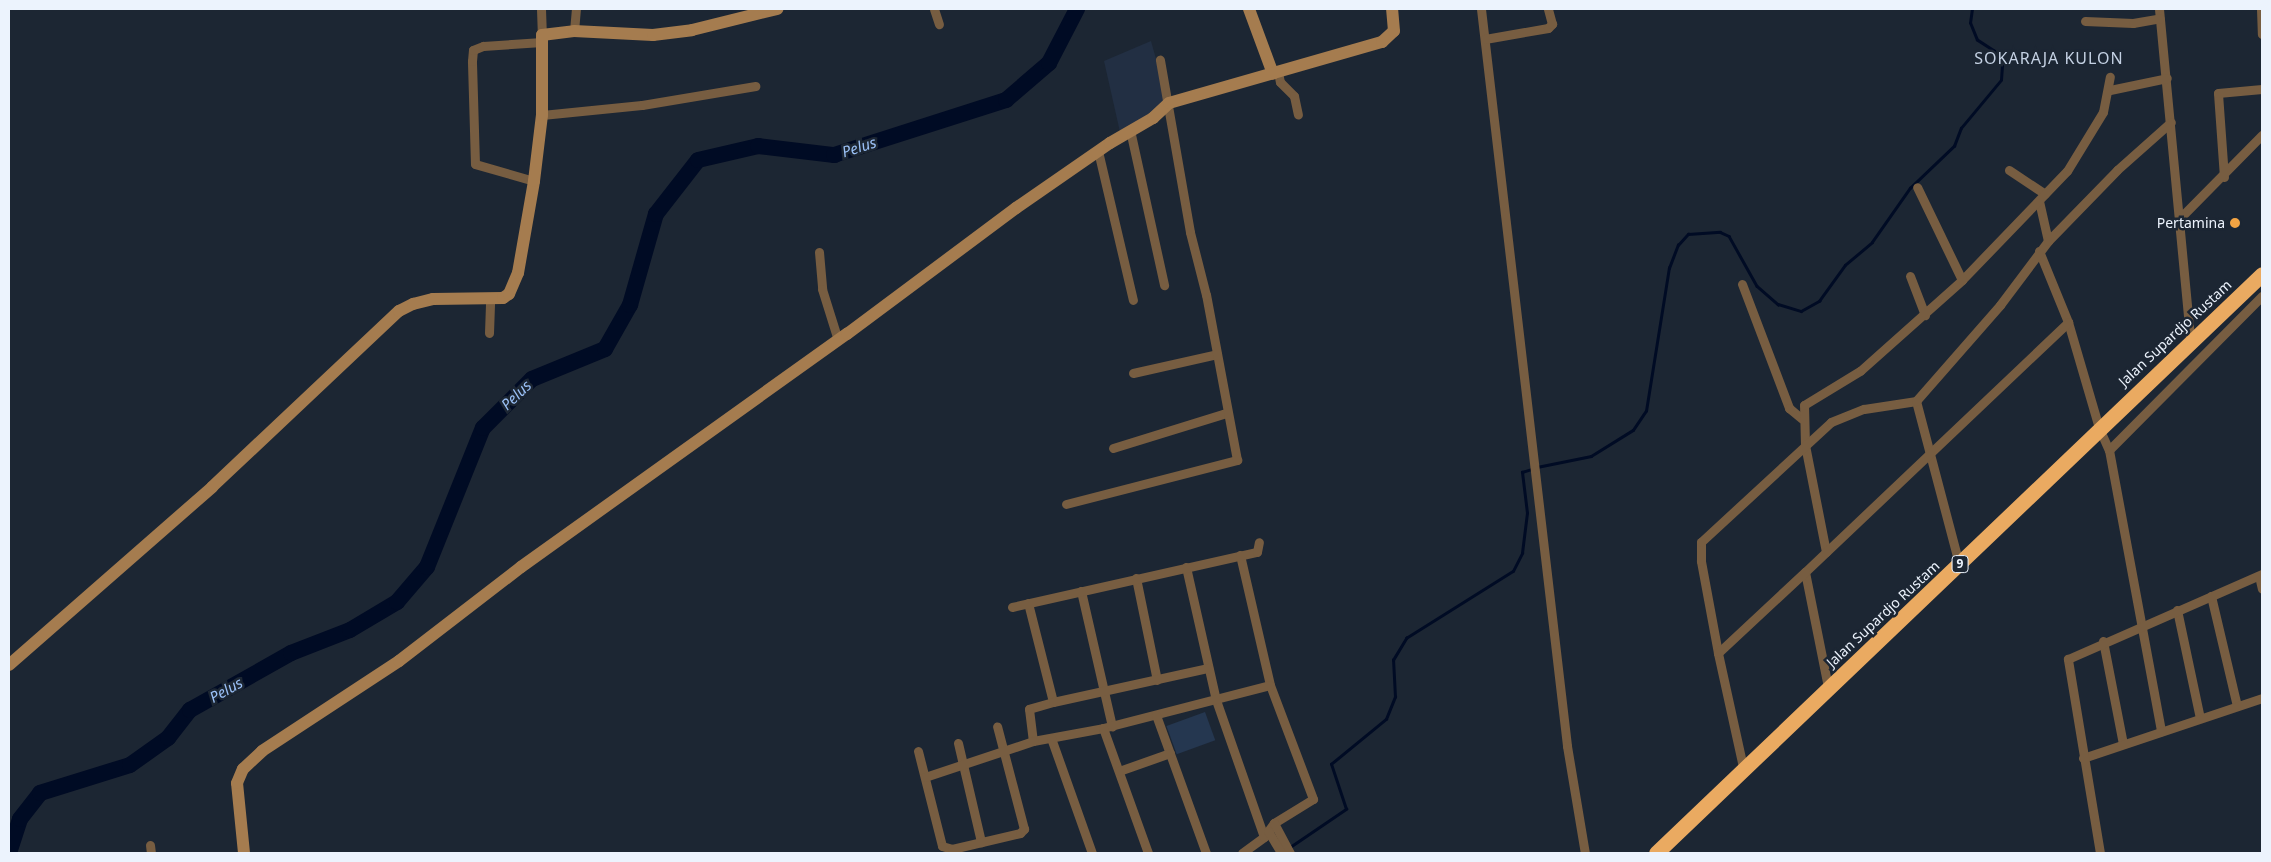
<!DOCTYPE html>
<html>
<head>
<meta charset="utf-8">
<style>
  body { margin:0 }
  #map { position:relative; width:2271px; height:862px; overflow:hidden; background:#1c2633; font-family:"Noto Sans",sans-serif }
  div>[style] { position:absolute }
  .built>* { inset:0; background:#222f43 }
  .green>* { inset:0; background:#253750; transform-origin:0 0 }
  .stream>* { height:2.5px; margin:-1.25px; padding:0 1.25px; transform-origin:1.25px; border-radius:1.25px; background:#000b24 }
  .river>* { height:16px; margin:-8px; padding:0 8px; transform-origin:8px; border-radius:8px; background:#000b24 }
  .street>* { height:9px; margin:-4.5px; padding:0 4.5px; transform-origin:4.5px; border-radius:4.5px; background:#775d41 }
  .secondary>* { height:12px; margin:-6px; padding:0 6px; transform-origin:6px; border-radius:6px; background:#a57c4f }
  .highway>* { height:15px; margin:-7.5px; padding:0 7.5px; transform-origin:7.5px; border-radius:7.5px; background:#eaaa61 }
  .dots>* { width:14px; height:14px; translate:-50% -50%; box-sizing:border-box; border:2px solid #1c2633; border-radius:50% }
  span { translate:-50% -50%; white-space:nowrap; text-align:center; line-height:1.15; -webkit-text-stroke:5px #1c2633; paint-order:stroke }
  .shield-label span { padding:1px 4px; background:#1c2633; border:1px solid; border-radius:4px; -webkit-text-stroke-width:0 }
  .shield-label { font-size:12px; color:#ecf3fd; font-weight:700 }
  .poi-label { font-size:14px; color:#ecf3fd }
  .right { translate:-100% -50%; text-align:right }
  .street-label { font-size:14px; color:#ecf3fd }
  .water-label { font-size:15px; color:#9bc1f7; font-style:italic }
  .quarter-label { font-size:16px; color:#c4d1e3; letter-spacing:1px }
  .frame { position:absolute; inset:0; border:10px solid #ecf3fd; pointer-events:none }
</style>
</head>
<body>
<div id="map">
  <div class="built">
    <i style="clip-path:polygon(1151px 41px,1168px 102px,1120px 132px,1104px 61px)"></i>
  </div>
  <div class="green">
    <i style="left:1205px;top:712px;width:30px;height:41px;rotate:70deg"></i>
  </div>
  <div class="stream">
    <i style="left:1537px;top:467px;width:55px;rotate:-11.5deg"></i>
    <i style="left:1591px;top:456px;width:49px;rotate:-31.8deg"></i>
    <i style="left:1633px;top:430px;width:23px;rotate:-56deg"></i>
    <i style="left:1646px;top:411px;width:145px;rotate:-80.9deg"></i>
    <i style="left:1669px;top:268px;width:25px;rotate:-69deg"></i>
    <i style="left:1678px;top:245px;width:15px;rotate:-48deg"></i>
    <i style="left:1688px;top:234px;width:32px;rotate:-4deg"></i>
    <i style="left:1720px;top:232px;width:10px;rotate:24deg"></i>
    <i style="left:1729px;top:236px;width:57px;rotate:60.8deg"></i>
    <i style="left:1757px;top:286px;width:28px;rotate:41deg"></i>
    <i style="left:1778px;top:304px;width:24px;rotate:17deg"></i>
    <i style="left:1801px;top:311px;width:21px;rotate:-29deg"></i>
    <i style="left:1819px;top:301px;width:44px;rotate:-54.2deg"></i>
    <i style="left:1845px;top:265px;width:35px;rotate:-40deg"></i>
    <i style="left:1872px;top:242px;width:66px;rotate:-54.9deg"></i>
    <i style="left:1910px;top:188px;width:61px;rotate:-43.7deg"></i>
    <i style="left:1954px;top:146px;width:19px;rotate:-69deg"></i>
    <i style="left:1961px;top:128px;width:62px;rotate:-50.2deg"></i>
    <i style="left:2001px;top:80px;width:15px;rotate:-86deg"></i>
    <i style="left:2002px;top:65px;width:16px;rotate:-120deg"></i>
    <i style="left:1994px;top:51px;width:20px;rotate:-147deg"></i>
    <i style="left:1977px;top:40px;width:18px;rotate:-112deg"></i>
    <i style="left:1970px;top:23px;width:14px;rotate:-82deg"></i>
    <i style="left:1290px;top:847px;width:68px;rotate:-34.2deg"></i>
    <i style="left:1346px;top:809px;width:47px;rotate:-108.4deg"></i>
    <i style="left:1331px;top:764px;width:71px;rotate:-39.3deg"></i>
    <i style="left:1386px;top:719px;width:24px;rotate:-68deg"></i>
    <i style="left:1395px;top:697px;width:37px;rotate:-93deg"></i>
    <i style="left:1393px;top:660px;width:26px;rotate:-59deg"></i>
    <i style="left:1406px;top:638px;width:126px;rotate:-32.1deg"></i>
    <i style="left:1513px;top:571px;width:20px;rotate:-63deg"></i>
    <i style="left:1522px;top:553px;width:40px;rotate:-82.9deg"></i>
    <i style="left:1527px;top:513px;width:41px;rotate:-97deg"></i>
    <i style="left:1522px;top:472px;width:10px;rotate:-17deg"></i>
  </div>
  <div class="river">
    <i style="left:9px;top:853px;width:36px;rotate:-72deg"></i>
    <i style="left:20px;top:819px;width:33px;rotate:-52deg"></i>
    <i style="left:40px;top:793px;width:94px;rotate:-17.3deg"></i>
    <i style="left:130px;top:765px;width:47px;rotate:-35.4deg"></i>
    <i style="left:168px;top:738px;width:36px;rotate:-52deg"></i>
    <i style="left:190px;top:710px;width:116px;rotate:-29.4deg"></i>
    <i style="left:291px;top:653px;width:63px;rotate:-21.3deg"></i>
    <i style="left:350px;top:630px;width:55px;rotate:-30.8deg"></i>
    <i style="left:397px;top:602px;width:46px;rotate:-49.4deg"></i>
    <i style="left:427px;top:567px;width:150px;rotate:-68.1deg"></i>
    <i style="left:483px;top:428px;width:69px;rotate:-45deg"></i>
    <i style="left:532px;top:379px;width:79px;rotate:-22.3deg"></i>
    <i style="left:605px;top:349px;width:51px;rotate:-60.4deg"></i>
    <i style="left:630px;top:305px;width:95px;rotate:-74.1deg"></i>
    <i style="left:656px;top:214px;width:68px;rotate:-52.1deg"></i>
    <i style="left:698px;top:160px;width:62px;rotate:-13.1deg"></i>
    <i style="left:758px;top:146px;width:77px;rotate:6.8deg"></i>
    <i style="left:834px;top:155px;width:181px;rotate:-17.7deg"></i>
    <i style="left:1006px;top:100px;width:57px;rotate:-40.7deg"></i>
    <i style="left:1049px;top:63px;width:61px;rotate:-62.6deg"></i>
  </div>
  <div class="street">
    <i style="left:541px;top:9px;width:26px;rotate:88deg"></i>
    <i style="left:934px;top:9px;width:16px;rotate:72deg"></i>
    <i style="left:1481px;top:9px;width:742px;rotate:83.34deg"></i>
    <i style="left:1567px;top:746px;width:109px;rotate:80.5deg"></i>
    <i style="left:2159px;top:9px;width:332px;rotate:84.6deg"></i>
    <i style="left:2261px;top:9px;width:25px;rotate:88deg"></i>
    <i style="left:2085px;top:21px;width:48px;rotate:2.4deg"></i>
    <i style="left:2133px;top:23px;width:27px;rotate:-10deg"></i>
    <i style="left:574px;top:31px;width:22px;rotate:-85deg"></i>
    <i style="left:1485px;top:39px;width:64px;rotate:-9.9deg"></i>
    <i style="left:1548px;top:28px;width:6px;rotate:-45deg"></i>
    <i style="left:1552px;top:24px;width:16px;rotate:-105deg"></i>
    <i style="left:1278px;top:72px;width:10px;rotate:79deg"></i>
    <i style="left:1280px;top:82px;width:20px;rotate:45deg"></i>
    <i style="left:1294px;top:96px;width:19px;rotate:78deg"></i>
    <i style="left:2110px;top:90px;width:58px;rotate:-11.9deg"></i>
    <i style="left:542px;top:115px;width:100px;rotate:-5.7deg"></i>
    <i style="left:642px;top:105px;width:115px;rotate:-9.5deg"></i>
    <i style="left:1130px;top:130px;width:159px;rotate:77.6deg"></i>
    <i style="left:1098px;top:151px;width:153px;rotate:76.8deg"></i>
    <i style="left:2009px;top:170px;width:43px;rotate:33.7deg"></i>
    <i style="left:2224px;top:177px;width:84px;rotate:-94.1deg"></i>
    <i style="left:2218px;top:93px;width:44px;rotate:-5.2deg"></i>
    <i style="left:534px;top:181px;width:61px;rotate:-163.9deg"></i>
    <i style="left:475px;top:164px;width:103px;rotate:-91.7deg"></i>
    <i style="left:472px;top:61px;width:11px;rotate:-85deg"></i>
    <i style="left:473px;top:50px;width:11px;rotate:-22deg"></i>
    <i style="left:483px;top:46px;width:59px;rotate:-3.9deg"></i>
    <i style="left:2039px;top:201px;width:41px;rotate:77.3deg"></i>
    <i style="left:2181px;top:217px;width:115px;rotate:-45.4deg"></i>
    <i style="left:2039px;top:251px;width:77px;rotate:67.8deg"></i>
    <i style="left:2068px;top:322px;width:110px;rotate:73.7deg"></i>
    <i style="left:2099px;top:428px;width:24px;rotate:66deg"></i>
    <i style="left:2109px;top:450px;width:286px;rotate:79.5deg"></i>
    <i style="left:819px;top:252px;width:37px;rotate:85deg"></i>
    <i style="left:822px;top:289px;width:53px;rotate:72.6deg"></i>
    <i style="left:1910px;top:276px;width:42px;rotate:69deg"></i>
    <i style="left:1962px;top:280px;width:151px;rotate:-46.1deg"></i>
    <i style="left:2067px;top:171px;width:69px;rotate:-58.6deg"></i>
    <i style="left:2103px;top:112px;width:36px;rotate:-79deg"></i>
    <i style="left:1742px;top:284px;width:133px;rotate:69.2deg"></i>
    <i style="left:1789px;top:408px;width:17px;rotate:40deg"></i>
    <i style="left:489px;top:333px;width:35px;rotate:-88deg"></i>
    <i style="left:1133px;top:373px;width:86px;rotate:-12.7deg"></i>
    <i style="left:1916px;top:401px;width:169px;rotate:75.2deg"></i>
    <i style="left:1113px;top:448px;width:118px;rotate:-17.2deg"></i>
    <i style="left:2109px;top:450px;width:217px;rotate:-45.2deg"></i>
    <i style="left:1066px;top:504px;width:177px;rotate:-14.4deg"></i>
    <i style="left:1237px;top:460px;width:168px;rotate:-100.6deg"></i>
    <i style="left:1206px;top:295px;width:65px;rotate:-104.3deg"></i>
    <i style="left:1190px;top:232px;width:175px;rotate:-99.9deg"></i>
    <i style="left:1826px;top:552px;width:109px;rotate:-101.1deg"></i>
    <i style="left:1805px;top:445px;width:40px;rotate:-91.4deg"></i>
    <i style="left:1804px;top:405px;width:66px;rotate:-31.3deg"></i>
    <i style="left:1860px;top:371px;width:137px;rotate:-41.7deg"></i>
    <i style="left:1962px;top:280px;width:103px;rotate:-115.8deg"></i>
    <i style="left:1240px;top:555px;width:133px;rotate:77deg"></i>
    <i style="left:1270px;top:685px;width:122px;rotate:69.3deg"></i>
    <i style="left:1313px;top:799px;width:46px;rotate:148.4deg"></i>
    <i style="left:1274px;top:823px;width:17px;rotate:126deg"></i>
    <i style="left:1264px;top:837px;width:27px;rotate:144deg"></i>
    <i style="left:1186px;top:567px;width:136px;rotate:77.3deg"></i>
    <i style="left:1216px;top:700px;width:145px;rotate:70.7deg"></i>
    <i style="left:2259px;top:576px;width:13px;rotate:77deg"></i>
    <i style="left:1136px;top:578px;width:104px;rotate:78.4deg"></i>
    <i style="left:1081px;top:591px;width:139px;rotate:77.1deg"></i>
    <i style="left:2211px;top:596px;width:113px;rotate:76.7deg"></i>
    <i style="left:1028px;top:603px;width:102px;rotate:75.8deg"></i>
    <i style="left:1053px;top:702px;width:25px;rotate:164deg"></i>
    <i style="left:1029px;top:709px;width:32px;rotate:83deg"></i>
    <i style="left:1033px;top:741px;width:71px;rotate:-10.5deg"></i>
    <i style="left:1103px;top:728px;width:172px;rotate:-14.4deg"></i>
    <i style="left:1012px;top:607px;width:251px;rotate:-12.7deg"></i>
    <i style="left:1257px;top:552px;width:10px;rotate:-79deg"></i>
    <i style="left:2177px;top:610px;width:110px;rotate:78deg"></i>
    <i style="left:2103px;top:641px;width:105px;rotate:79deg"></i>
    <i style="left:1718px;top:653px;width:94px;rotate:-100.5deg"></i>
    <i style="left:1701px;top:561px;width:19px;rotate:-90deg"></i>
    <i style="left:1701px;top:542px;width:177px;rotate:-42.7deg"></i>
    <i style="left:1831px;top:422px;width:35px;rotate:-22deg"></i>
    <i style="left:1864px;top:409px;width:53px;rotate:-8.7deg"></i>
    <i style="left:1916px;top:401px;width:128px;rotate:-48.8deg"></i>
    <i style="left:2000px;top:305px;width:80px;rotate:-53.1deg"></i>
    <i style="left:2048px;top:241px;width:99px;rotate:-45.8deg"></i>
    <i style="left:2117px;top:170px;width:72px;rotate:-41.6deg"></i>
    <i style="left:1828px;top:687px;width:117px;rotate:-101.3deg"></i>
    <i style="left:1805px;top:572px;width:363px;rotate:-43.5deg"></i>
    <i style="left:1053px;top:702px;width:159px;rotate:-12.4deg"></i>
    <i style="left:1156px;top:715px;width:147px;rotate:70.1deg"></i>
    <i style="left:1103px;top:728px;width:133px;rotate:70.2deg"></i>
    <i style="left:1051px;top:738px;width:122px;rotate:70.4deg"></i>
    <i style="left:958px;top:743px;width:102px;rotate:76.9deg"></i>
    <i style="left:918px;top:751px;width:98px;rotate:75.8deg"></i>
    <i style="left:942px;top:846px;width:10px;rotate:17deg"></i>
    <i style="left:952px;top:849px;width:70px;rotate:-13.2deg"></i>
    <i style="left:1020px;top:833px;width:6px;rotate:-45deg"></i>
    <i style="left:1024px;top:829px;width:106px;rotate:-104.7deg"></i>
    <i style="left:2083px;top:758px;width:189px;rotate:-18.5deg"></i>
    <i style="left:1743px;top:767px;width:117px;rotate:-102.4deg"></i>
    <i style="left:1718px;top:653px;width:119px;rotate:-43deg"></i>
    <i style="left:1119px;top:771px;width:54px;rotate:-19.4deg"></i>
    <i style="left:925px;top:777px;width:114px;rotate:-18.4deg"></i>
    <i style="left:1274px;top:823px;width:34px;rotate:62deg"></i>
    <i style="left:1268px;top:831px;width:26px;rotate:59deg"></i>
    <i style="left:150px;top:845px;width:8px;rotate:83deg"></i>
    <i style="left:2100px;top:853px;width:197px;rotate:-99.4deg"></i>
    <i style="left:2068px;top:659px;width:212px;rotate:-23.7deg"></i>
  </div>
  <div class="secondary">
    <i style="left:1249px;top:9px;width:69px;rotate:69.7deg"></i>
    <i style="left:9px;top:665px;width:270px;rotate:-41.2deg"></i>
    <i style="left:212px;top:487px;width:257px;rotate:-43.3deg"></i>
    <i style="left:399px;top:311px;width:16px;rotate:-27deg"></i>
    <i style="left:413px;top:304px;width:21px;rotate:-14deg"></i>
    <i style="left:433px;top:299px;width:70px;rotate:-0.8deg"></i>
    <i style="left:503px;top:298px;width:7px;rotate:-34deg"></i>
    <i style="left:509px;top:294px;width:23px;rotate:-67deg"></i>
    <i style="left:518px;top:273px;width:93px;rotate:-80.1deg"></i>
    <i style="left:534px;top:181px;width:66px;rotate:-83.1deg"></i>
    <i style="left:542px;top:115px;width:80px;rotate:-90deg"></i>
    <i style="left:542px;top:35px;width:32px;rotate:-7deg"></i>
    <i style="left:574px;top:31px;width:79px;rotate:2.9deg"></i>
    <i style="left:653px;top:35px;width:39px;rotate:-7deg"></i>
    <i style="left:692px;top:30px;width:88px;rotate:-13.9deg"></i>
    <i style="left:244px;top:853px;width:70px;rotate:-95.7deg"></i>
    <i style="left:237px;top:783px;width:15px;rotate:-67deg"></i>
    <i style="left:243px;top:769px;width:26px;rotate:-43deg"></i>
    <i style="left:262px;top:751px;width:164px;rotate:-33.3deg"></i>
    <i style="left:399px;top:661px;width:154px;rotate:-37.6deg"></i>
    <i style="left:521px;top:567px;width:401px;rotate:-35.6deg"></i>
    <i style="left:847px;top:334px;width:211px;rotate:-36.7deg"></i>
    <i style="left:1016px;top:208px;width:114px;rotate:-34.7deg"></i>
    <i style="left:1110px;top:143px;width:50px;rotate:-30.2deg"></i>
    <i style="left:1153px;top:118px;width:22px;rotate:-43deg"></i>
    <i style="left:1169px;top:103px;width:222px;rotate:-16deg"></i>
    <i style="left:1382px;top:42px;width:16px;rotate:-43deg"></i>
    <i style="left:1394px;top:31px;width:22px;rotate:-95deg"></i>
  </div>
  <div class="highway">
    <i style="left:1656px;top:853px;width:838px;rotate:-43.69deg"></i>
  </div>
  <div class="dots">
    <i style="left:2235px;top:223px;background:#f3a443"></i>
  </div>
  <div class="shield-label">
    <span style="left:1960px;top:564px">9</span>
  </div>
  <div class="poi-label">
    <span class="right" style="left:2225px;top:223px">Pertamina</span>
  </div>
  <div class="street-label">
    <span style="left:2175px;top:333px;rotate:-43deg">Jalan Supardjo Rustam</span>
    <span style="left:1883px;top:614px;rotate:-43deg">Jalan Supardjo Rustam</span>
  </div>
  <div class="water-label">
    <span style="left:859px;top:147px;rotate:-18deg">Pelus</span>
    <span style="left:516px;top:395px;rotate:-44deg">Pelus</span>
    <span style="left:226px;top:690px;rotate:-29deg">Pelus</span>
  </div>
  <div class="quarter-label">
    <span style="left:2049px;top:58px">SOKARAJA KULON</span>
  </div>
  <div class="frame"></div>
</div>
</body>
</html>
